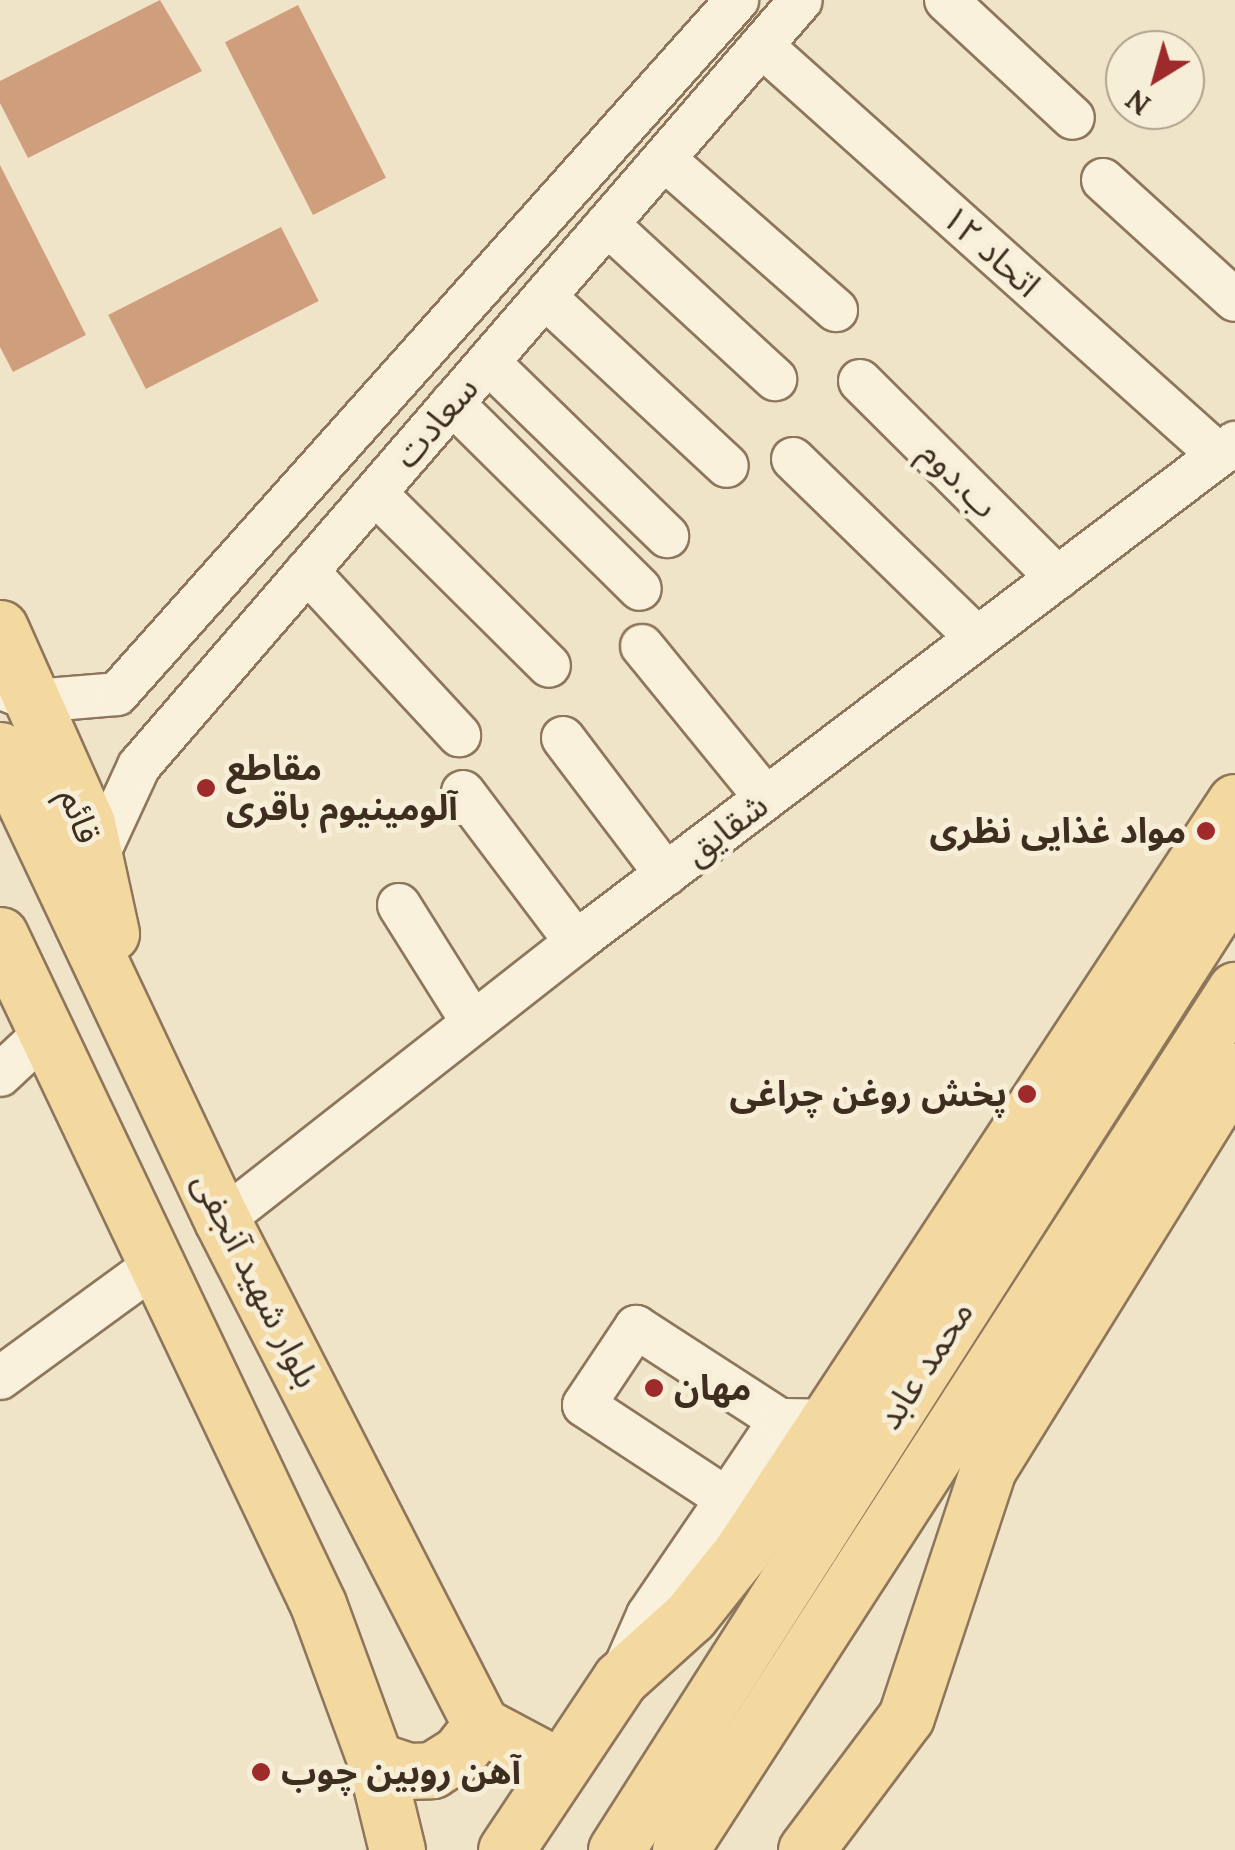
<!DOCTYPE html>
<html>
<head>
<meta charset="utf-8">
<style>
  body { margin:0 }
  #map { position:relative; width:1235px; height:1850px; overflow:hidden; background:#f0e4c8; font-family:Lora,"Noto Sans Arabic",serif }
  div>[style] { position:absolute }
  .building>* { inset:0; background:#cf9f7d; transform-origin:0 0 }
  .roads { filter:drop-shadow(2px 0 #8d765c) drop-shadow(-2px 0 #8d765c) drop-shadow(0 2px #8d765c) drop-shadow(0 -2px #8d765c) }
  .minor>* { height:42px; margin:-21px; padding:0 21px; transform-origin:21px; border-radius:21px; background:#faf1dc }
  .major>* { height:55px; margin:-27.5px; padding:0 27.5px; transform-origin:27.5px; border-radius:27.5px; background:#f3d9a0 }
  .dots>* { width:28px; height:28px; translate:-50% -50%; box-sizing:border-box; border:5px solid #f7eed8; border-radius:50% }
  span { translate:-50% -50%; white-space:nowrap; text-align:center; line-height:1.15; -webkit-text-stroke:10px #f7eed8; paint-order:stroke }
  .street-label { font-size:35px; color:#3d2e20 }
  .poi-label { font-size:35px; color:#3d2e20; font-weight:700 }
  .left { translate:0 -50%; text-align:left }
  .right { translate:-100% -50%; text-align:right }
  .north { position:absolute; left:1105px; top:30px; width:100px; height:100px; box-sizing:border-box; background:#f7eed8; border:2px solid #ada18e; border-radius:50%; rotate:217deg; font-size:28px; font-weight:700; line-height:40px; text-align:center; color:#3d2e20 }
  .north::after { content:''; display:block; margin:auto; width:35px; height:45px; background:#9e2a2b; clip-path:polygon(50% 0,100% 100%,50% 72%,0 100%) }
</style>
</head>
<body>
<div id="map">
  <div class="building">
    <i style="clip-path:polygon(160px 0,202px 71px,28px 158px,0 103px,0 81px)"></i>
    <i style="left:298px;top:5px;width:194px;height:82px;rotate:63deg"></i>
    <i style="clip-path:polygon(0 165px,86px 335px,13px 372px,0 347px)"></i>
    <i style="left:281px;top:227px;width:83px;height:194px;rotate:63deg"></i>
  </div>
  <div class="roads">
    <div class="minor">
      <i style="left:946px;top:0;width:173px;rotate:42.9deg"></i>
      <i style="left:762px;top:46px;width:613px;rotate:41.83deg"></i>
      <i style="left:664px;top:159px;width:229px;rotate:41.3deg"></i>
      <i style="left:1103px;top:180px;width:178px;rotate:42.3deg"></i>
      <i style="left:607px;top:224px;width:229px;rotate:42.7deg"></i>
      <i style="left:545px;top:297px;width:248px;rotate:42.9deg"></i>
      <i style="left:488px;top:362px;width:250px;rotate:44.2deg"></i>
      <i style="left:860px;top:381px;width:279px;rotate:44.9deg"></i>
      <i style="left:452px;top:403px;width:264px;rotate:44.7deg"></i>
      <i style="left:793px;top:459px;width:257px;rotate:44.2deg"></i>
      <i style="left:375px;top:493px;width:245px;rotate:44.8deg"></i>
      <i style="left:307px;top:571px;width:224px;rotate:47.2deg"></i>
      <i style="left:642px;top:646px;width:196px;rotate:50.8deg"></i>
      <i style="left:6px;top:690px;width:30px;rotate:21deg"></i>
      <i style="left:34px;top:701px;width:83px;rotate:-4.8deg"></i>
      <i style="left:117px;top:694px;width:931px;rotate:-48.22deg"></i>
      <i style="left:563px;top:738px;width:171px;rotate:52.9deg"></i>
      <i style="left:463px;top:792px;width:188px;rotate:53deg"></i>
      <i style="left:96px;top:859px;width:102px;rotate:-65.2deg"></i>
      <i style="left:139px;top:766px;width:1012px;rotate:-49.17deg"></i>
      <i style="left:399px;top:905px;width:139px;rotate:57.9deg"></i>
      <i style="left:0;top:1075px;width:63px;rotate:-43.1deg"></i>
      <i style="left:222px;top:1220px;width:450px;rotate:-38.1deg"></i>
      <i style="left:576px;top:942px;width:827px;rotate:-37.13deg"></i>
      <i style="left:0;top:1378px;width:192px;rotate:-36.1deg"></i>
      <i style="left:727px;top:1499px;width:95px;rotate:-56.1deg"></i>
      <i style="left:623px;top:1672px;width:62px;rotate:-66.3deg"></i>
      <i style="left:648px;top:1615px;width:140px;rotate:-55.7deg"></i>
      <i style="left:727px;top:1499px;width:171px;rotate:-146.7deg"></i>
      <i style="left:584px;top:1405px;width:94px;rotate:-56.3deg"></i>
      <i style="left:636px;top:1327px;width:171px;rotate:32.9deg"></i>
      <i style="left:780px;top:1420px;width:50px;rotate:1.1deg"></i>
    </div>
    <div class="major">
      <i style="left:0;top:628px;width:214px;rotate:66deg"></i>
      <i style="left:87px;top:823px;width:113px;rotate:77.7deg"></i>
      <i style="left:0;top:750px;width:520px;rotate:64.72deg"></i>
      <i style="left:222px;top:1220px;width:568px;rotate:62.85deg"></i>
      <i style="left:481px;top:1725px;width:89px;rotate:28deg"></i>
      <i style="left:0;top:935px;width:741px;rotate:64.58deg"></i>
      <i style="left:318px;top:1604px;width:166px;rotate:69.9deg"></i>
      <i style="left:375px;top:1760px;width:93px;rotate:76.3deg"></i>
      <i style="left:375px;top:1760px;width:35px;rotate:18deg"></i>
      <i style="left:408px;top:1771px;width:24px;rotate:-2deg"></i>
      <i style="left:432px;top:1770px;width:32px;rotate:-32deg"></i>
      <i style="left:459px;top:1753px;width:36px;rotate:-52deg"></i>
      <i style="left:506px;top:1850px;width:206px;rotate:-56.3deg"></i>
      <i style="left:620px;top:1679px;width:94px;rotate:-42deg"></i>
      <i style="left:690px;top:1616px;width:82px;rotate:-51.4deg"></i>
      <i style="left:741px;top:1552px;width:898px;rotate:-56.63deg"></i>
      <i style="left:616px;top:1850px;width:1151px;rotate:-57.46deg"></i>
      <i style="left:680px;top:1850px;width:1024px;rotate:-57.16deg"></i>
      <i style="left:806px;top:1850px;width:166px;rotate:-53.1deg"></i>
      <i style="left:906px;top:1717px;width:261px;rotate:-71.7deg"></i>
      <i style="left:988px;top:1469px;width:469px;rotate:-58.2deg"></i>
    </div>
  </div>
  <div class="dots">
    <i style="left:206px;top:788px;background:#9e2a2b"></i>
    <i style="left:1206px;top:831px;background:#9e2a2b"></i>
    <i style="left:1027px;top:1094px;background:#9e2a2b"></i>
    <i style="left:654px;top:1388px;background:#9e2a2b"></i>
    <i style="left:261px;top:1772px;background:#9e2a2b"></i>
  </div>
  <div class="street-label">
    <span style="left:991px;top:251px;rotate:42deg">اتحاد ۱۲</span>
    <span style="left:436px;top:422px;rotate:-49deg">سعادت</span>
    <span style="left:959px;top:479px;rotate:45deg">ب.دوم</span>
    <span style="left:80px;top:816px;rotate:70deg">قائم</span>
    <span style="left:726px;top:829px;rotate:-37deg">شقایق</span>
    <span style="left:256px;top:1280px;rotate:63deg">بلوار شهید آنجفی</span>
    <span style="left:925px;top:1365px;rotate:-57deg">محمد عابد</span>
  </div>
  <div class="poi-label">
    <span class="left" style="left:226px;top:788px">مقاطع<br>آلومینیوم باقری</span>
    <span class="right" style="left:1186px;top:831px">مواد غذایی نظری</span>
    <span class="right" style="left:1007px;top:1094px">پخش روغن چراغی</span>
    <span class="left" style="left:674px;top:1388px">مهان</span>
    <span class="left" style="left:281px;top:1772px">آهن روبین چوب</span>
  </div>
  <div class="north">N</div>
</div>
</body>
</html>
